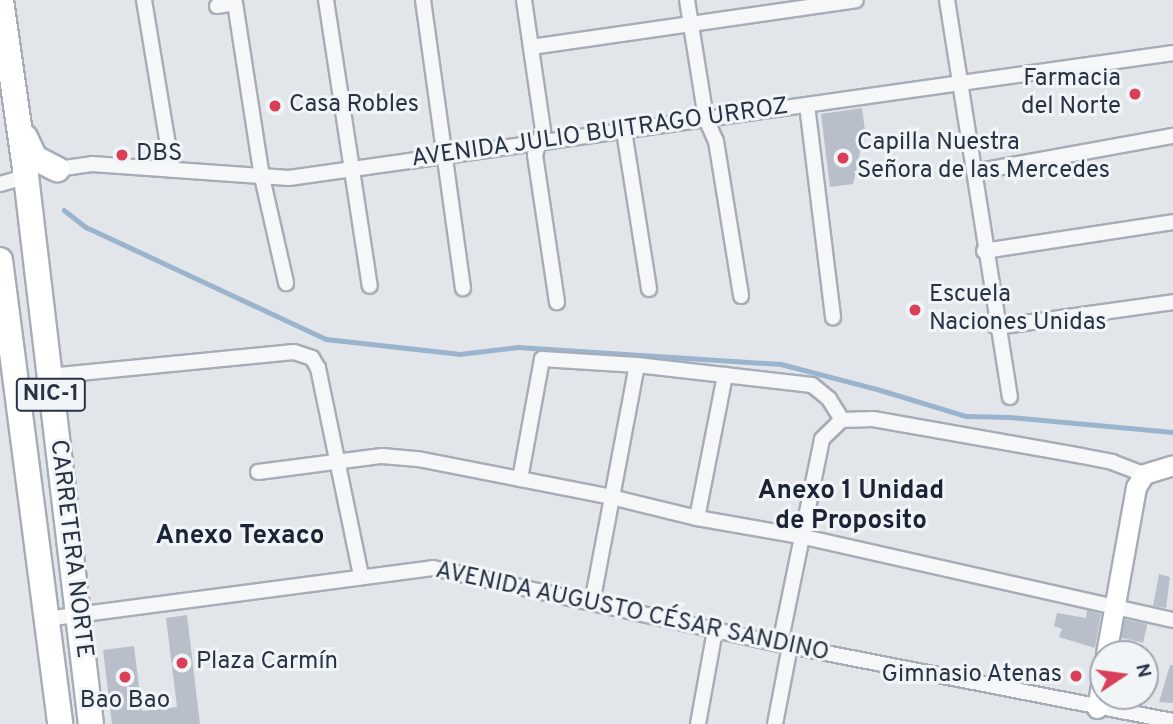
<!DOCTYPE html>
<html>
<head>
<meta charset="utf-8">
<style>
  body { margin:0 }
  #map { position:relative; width:1173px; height:724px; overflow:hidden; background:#e2e6eb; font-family:Overpass,sans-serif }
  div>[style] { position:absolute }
  .stream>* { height:4.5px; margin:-2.25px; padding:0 2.25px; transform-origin:2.25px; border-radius:2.25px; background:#9bb4ce }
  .building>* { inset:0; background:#b9bfca; transform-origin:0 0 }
  .roads { filter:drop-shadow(2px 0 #a6adb6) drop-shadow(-2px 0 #a6adb6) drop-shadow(0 2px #a6adb6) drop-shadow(0 -2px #a6adb6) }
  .street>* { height:14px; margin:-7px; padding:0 7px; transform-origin:7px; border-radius:7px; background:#f5f7f9 }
  .secondary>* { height:19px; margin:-9.5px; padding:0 9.5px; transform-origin:9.5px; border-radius:9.5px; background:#fff }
  .highway>* { height:24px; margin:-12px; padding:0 12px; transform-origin:12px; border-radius:12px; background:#fff }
  .dots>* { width:19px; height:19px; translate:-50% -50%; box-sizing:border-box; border:4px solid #f2f5f8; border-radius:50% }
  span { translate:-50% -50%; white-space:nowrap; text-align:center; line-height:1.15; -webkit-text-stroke:6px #f2f5f8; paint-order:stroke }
  .shield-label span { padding:2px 5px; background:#f2f5f8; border:2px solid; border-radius:5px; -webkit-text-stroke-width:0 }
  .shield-label { font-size:23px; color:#283345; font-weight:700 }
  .poi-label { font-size:24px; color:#283345 }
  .right { translate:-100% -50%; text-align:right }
  .left { translate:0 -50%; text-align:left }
  .street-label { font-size:24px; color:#283345 }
  .neighbourhood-label { font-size:26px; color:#1b2436; font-weight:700 }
  .north { position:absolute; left:1089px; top:640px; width:70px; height:70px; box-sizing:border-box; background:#f2f5f8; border:2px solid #a1a7b0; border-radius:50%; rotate:77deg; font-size:19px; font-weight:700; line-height:28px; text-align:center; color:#283345 }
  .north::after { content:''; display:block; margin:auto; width:24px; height:32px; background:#d93f59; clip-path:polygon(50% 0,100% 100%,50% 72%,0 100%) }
</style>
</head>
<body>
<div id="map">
  <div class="stream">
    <i style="left:64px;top:210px;width:28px;rotate:38deg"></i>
    <i style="left:86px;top:227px;width:265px;rotate:25deg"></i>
    <i style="left:326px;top:339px;width:135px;rotate:6.4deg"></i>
    <i style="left:460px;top:354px;width:58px;rotate:-6.9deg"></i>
    <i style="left:518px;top:347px;width:264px;rotate:3.7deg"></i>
    <i style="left:781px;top:364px;width:99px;rotate:14.6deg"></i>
    <i style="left:877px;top:389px;width:93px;rotate:16.9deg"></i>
    <i style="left:966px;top:416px;width:44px;rotate:1.3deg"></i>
    <i style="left:1010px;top:417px;width:164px;rotate:5.3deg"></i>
  </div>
  <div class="building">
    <i style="clip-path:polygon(862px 108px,865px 131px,853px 184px,830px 187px,821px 114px)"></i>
    <i style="clip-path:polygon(1159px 574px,1170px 577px,1166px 608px,1153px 606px)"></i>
    <i style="clip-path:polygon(1087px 610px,1101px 614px,1095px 648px,1059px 637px,1062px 629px,1054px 626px,1057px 613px,1086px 618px)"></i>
    <i style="clip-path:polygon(187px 615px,200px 724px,112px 724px,103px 650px,134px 646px,142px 711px,177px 707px,166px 618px)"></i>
    <i style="left:1125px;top:619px;width:23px;height:19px;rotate:13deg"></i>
    <i style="clip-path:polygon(1170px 665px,1173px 665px,1173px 703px,1159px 702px)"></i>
  </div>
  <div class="roads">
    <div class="street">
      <i style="left:144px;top:0;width:172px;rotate:80.6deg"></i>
      <i style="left:326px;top:0;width:289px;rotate:81.3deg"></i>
      <i style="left:423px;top:0;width:291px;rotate:82.1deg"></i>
      <i style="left:524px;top:0;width:131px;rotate:81.7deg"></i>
      <i style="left:543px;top:130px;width:26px;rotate:108deg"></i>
      <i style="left:535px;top:155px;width:149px;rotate:81.5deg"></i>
      <i style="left:687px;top:0;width:121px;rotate:80.9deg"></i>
      <i style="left:706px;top:119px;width:24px;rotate:66deg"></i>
      <i style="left:716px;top:141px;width:157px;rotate:80.8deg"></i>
      <i style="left:947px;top:0;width:402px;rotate:81deg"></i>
      <i style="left:217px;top:6px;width:18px;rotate:-9deg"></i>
      <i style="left:235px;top:3px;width:176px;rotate:81.2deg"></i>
      <i style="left:262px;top:177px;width:109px;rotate:77.2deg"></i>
      <i style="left:531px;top:47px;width:328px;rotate:-8.2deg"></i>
      <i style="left:807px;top:105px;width:214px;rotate:83deg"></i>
      <i style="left:624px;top:131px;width:160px;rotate:81deg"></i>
      <i style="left:50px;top:170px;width:42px;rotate:-8.1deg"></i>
      <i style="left:92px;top:164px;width:197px;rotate:4.1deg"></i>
      <i style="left:289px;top:178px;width:893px;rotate:-8.05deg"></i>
      <i style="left:974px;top:172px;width:202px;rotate:-10.3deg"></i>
      <i style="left:0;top:184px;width:32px;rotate:-16deg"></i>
      <i style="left:984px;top:251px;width:191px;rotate:-8.7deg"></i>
      <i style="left:996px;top:327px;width:179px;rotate:-8deg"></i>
      <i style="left:49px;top:376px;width:246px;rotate:-5.6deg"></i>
      <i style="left:294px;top:352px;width:19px;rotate:18deg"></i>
      <i style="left:312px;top:358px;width:12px;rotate:59deg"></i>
      <i style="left:318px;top:368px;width:212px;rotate:78.3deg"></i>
      <i style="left:258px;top:472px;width:125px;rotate:-7.4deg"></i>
      <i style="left:382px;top:456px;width:36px;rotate:5deg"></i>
      <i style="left:418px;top:459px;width:197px;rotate:11.1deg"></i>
      <i style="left:611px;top:497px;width:89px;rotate:13.7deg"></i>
      <i style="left:697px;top:518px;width:105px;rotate:9.9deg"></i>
      <i style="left:800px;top:536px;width:382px;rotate:12.7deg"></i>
      <i style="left:520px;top:479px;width:122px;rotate:-79.6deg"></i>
      <i style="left:542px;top:359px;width:95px;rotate:3.6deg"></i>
      <i style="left:637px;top:365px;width:176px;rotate:6.5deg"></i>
      <i style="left:812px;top:385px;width:22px;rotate:39deg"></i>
      <i style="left:829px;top:399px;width:25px;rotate:58deg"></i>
      <i style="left:697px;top:518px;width:146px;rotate:-78.9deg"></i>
      <i style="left:592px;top:603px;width:242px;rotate:-79.3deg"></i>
      <i style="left:46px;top:619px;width:390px;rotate:-7.5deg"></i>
      <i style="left:433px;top:568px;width:355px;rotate:12.4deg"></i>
      <i style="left:780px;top:644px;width:400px;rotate:11.1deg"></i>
      <i style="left:780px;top:644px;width:209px;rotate:-78.4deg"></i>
      <i style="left:822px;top:439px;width:28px;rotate:-44deg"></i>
      <i style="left:842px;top:420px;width:31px;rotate:-2deg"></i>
      <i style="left:873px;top:419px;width:212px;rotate:10deg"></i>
      <i style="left:1082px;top:456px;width:31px;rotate:11deg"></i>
      <i style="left:1112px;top:462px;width:34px;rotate:21deg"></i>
      <i style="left:698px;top:724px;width:96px;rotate:-79.7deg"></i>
      <i style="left:775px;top:724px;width:79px;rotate:-79.1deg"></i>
    </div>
    <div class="secondary">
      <i style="left:1106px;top:654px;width:170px;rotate:-79.8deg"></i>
      <i style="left:1136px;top:487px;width:15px;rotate:-58deg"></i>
      <i style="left:1144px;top:474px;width:30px;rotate:-17deg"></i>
      <i style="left:1097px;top:708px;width:35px;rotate:-80deg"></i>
    </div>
    <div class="highway">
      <i style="left:1px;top:0;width:178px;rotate:81.9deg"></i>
      <i style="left:26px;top:176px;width:552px;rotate:83.24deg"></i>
      <i style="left:25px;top:137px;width:23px;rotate:65deg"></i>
      <i style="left:35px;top:158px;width:25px;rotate:27deg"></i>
      <i style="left:0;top:260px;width:468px;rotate:82.6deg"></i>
    </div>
  </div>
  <div class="dots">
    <i style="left:1135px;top:94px;background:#d93f59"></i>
    <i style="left:275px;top:106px;background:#d93f59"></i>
    <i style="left:122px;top:155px;background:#d93f59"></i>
    <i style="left:843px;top:158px;background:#d93f59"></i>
    <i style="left:915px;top:310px;background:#d93f59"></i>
    <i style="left:182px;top:663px;background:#d93f59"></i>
    <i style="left:1076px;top:676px;background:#d93f59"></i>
    <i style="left:125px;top:677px;background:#d93f59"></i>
  </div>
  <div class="shield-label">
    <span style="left:51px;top:395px">NIC-1</span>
  </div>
  <div class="poi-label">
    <span class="right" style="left:1121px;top:94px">Farmacia<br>del Norte</span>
    <span class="left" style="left:289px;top:106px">Casa Robles</span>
    <span class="left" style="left:857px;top:158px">Capilla Nuestra<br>Señora de las Mercedes</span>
    <span class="left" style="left:136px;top:155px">DBS</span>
    <span class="left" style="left:929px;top:310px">Escuela<br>Naciones Unidas</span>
    <span class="left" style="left:196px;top:663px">Plaza Carmín</span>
    <span class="right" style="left:1062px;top:676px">Gimnasio Atenas</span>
    <span style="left:125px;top:702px">Bao Bao</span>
  </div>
  <div class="street-label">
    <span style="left:600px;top:134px;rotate:-8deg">AVENIDA JULIO BUITRAGO URROZ</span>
    <span style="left:70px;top:549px;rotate:83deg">CARRETERA NORTE</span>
    <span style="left:632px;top:613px;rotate:12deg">AVENIDA AUGUSTO CÉSAR SANDINO</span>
  </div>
  <div class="neighbourhood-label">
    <span style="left:851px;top:507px">Anexo 1 Unidad<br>de Proposito</span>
    <span style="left:240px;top:537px">Anexo Texaco</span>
  </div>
  <div class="north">N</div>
</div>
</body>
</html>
